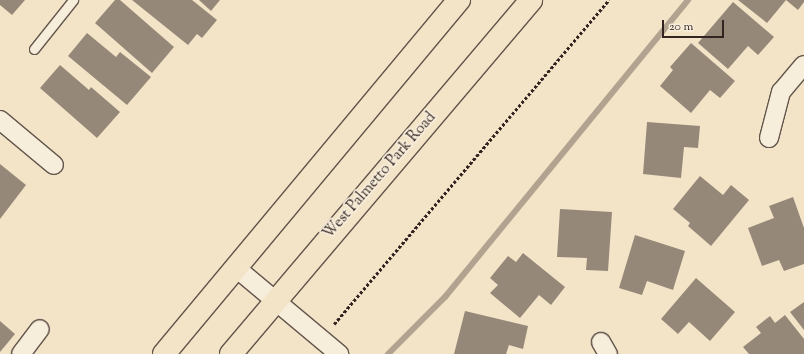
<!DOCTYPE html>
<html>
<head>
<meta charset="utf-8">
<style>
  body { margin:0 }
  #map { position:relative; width:804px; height:354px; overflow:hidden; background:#f3e4c8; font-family:"Sorts Mill Goudy",serif }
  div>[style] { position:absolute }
  .stream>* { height:6px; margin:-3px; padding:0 3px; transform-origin:3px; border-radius:3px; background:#b1a38f }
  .building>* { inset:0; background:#968878 }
  .path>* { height:2.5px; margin-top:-1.25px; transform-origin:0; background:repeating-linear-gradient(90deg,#322521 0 3px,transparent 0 5px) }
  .roads { filter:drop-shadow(1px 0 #62554b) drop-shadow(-1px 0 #62554b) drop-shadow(0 1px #62554b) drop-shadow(0 -1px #62554b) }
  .service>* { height:9px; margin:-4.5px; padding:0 4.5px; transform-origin:4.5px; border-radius:4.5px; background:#f7eddb }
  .minor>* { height:18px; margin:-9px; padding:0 9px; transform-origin:9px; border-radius:9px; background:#f7eddb }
  .primary>* { height:22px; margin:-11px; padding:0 11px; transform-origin:11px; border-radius:11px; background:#f3e4c8 }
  span { translate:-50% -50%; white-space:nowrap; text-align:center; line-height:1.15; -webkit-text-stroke:3.5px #f7eddb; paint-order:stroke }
  .street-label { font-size:15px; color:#322521 }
  .scale { position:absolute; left:662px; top:20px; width:62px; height:18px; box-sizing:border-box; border:2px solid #322521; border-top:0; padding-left:5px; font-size:12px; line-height:14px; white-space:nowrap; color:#322521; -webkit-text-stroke:3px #f7eddb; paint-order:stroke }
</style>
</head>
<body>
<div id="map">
  <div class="stream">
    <i style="left:388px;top:354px;width:81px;rotate:-45deg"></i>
    <i style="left:445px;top:297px;width:384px;rotate:-50.7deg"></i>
  </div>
  <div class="building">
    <i style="clip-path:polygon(0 0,25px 0,12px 15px,0 5px)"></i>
    <i style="clip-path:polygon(115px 0,120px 0,174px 47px,152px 73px,95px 23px)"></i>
    <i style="clip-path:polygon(132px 0,192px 0,217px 20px,202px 38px,197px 34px,188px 45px)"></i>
    <i style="clip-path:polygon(199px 0,220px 0,211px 11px)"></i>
    <i style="clip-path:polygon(738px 0,804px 0,804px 2px,798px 10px,786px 0,767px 23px)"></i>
    <i style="clip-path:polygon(733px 2px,774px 37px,758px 55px,748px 46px,728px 69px,698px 43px)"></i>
    <i style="clip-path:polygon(87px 33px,116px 57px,120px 52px,151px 77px,127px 105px,68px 56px)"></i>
    <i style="clip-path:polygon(691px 43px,735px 81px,720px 98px,710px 90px,691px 113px,660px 86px,673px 70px,670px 67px)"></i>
    <i style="clip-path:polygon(60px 65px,89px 90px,91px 87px,120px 112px,97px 138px,40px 88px)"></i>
    <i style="clip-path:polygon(647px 122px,700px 126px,698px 148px,684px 147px,681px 178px,643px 174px)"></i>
    <i style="clip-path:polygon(0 164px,26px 185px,0 219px)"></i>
    <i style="clip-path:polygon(700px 176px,723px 195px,731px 185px,749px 200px,711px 246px,688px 226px,690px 223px,673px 209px)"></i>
    <i style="clip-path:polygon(793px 197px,804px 228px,804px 264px,784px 271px,779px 260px,762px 266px,748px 228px,774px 218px,769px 206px)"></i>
    <i style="clip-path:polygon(560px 209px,612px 212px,608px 271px,586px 270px,587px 258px,557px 257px)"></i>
    <i style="clip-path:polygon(635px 235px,685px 251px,673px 290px,647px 281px,642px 295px,619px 288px)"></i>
    <i style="clip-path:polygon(523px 253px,565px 287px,551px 305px,539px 295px,520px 318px,490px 293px,498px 285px,490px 278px,508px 256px,516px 262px)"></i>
    <i style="clip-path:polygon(696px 278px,735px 312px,710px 341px,689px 322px,678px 334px,661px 319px)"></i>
    <i style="clip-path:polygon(804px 302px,804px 330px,790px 312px)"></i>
    <i style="clip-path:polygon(465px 311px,528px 326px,523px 349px,509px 345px,506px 354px,454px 354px)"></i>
    <i style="clip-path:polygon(785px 315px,804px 339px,804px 354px,749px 354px,743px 347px,761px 333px,756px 327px,770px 316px,775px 323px)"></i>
    <i style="clip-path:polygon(0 321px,15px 334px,0 352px)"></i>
  </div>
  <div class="path">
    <i style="left:334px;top:324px;width:425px;rotate:-49.7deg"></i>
  </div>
  <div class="roads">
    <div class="service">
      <i style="left:34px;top:49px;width:63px;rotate:-51.5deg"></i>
    </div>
    <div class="minor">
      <i style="left:0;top:120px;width:70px;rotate:39.8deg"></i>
      <i style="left:769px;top:138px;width:48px;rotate:-75.4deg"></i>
      <i style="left:781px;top:92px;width:35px;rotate:-50deg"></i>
      <i style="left:235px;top:267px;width:136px;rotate:39.9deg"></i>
      <i style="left:601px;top:342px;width:14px;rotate:60deg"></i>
      <i style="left:21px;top:354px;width:31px;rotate:-53deg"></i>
    </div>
    <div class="primary">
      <i style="left:164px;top:354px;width:461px;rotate:-50.2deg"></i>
      <i style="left:231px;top:354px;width:464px;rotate:-49.7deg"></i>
    </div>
  </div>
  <div class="street-label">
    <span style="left:380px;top:176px;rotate:-49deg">West Palmetto Park Road</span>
  </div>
  <div class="scale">20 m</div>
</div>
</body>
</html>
